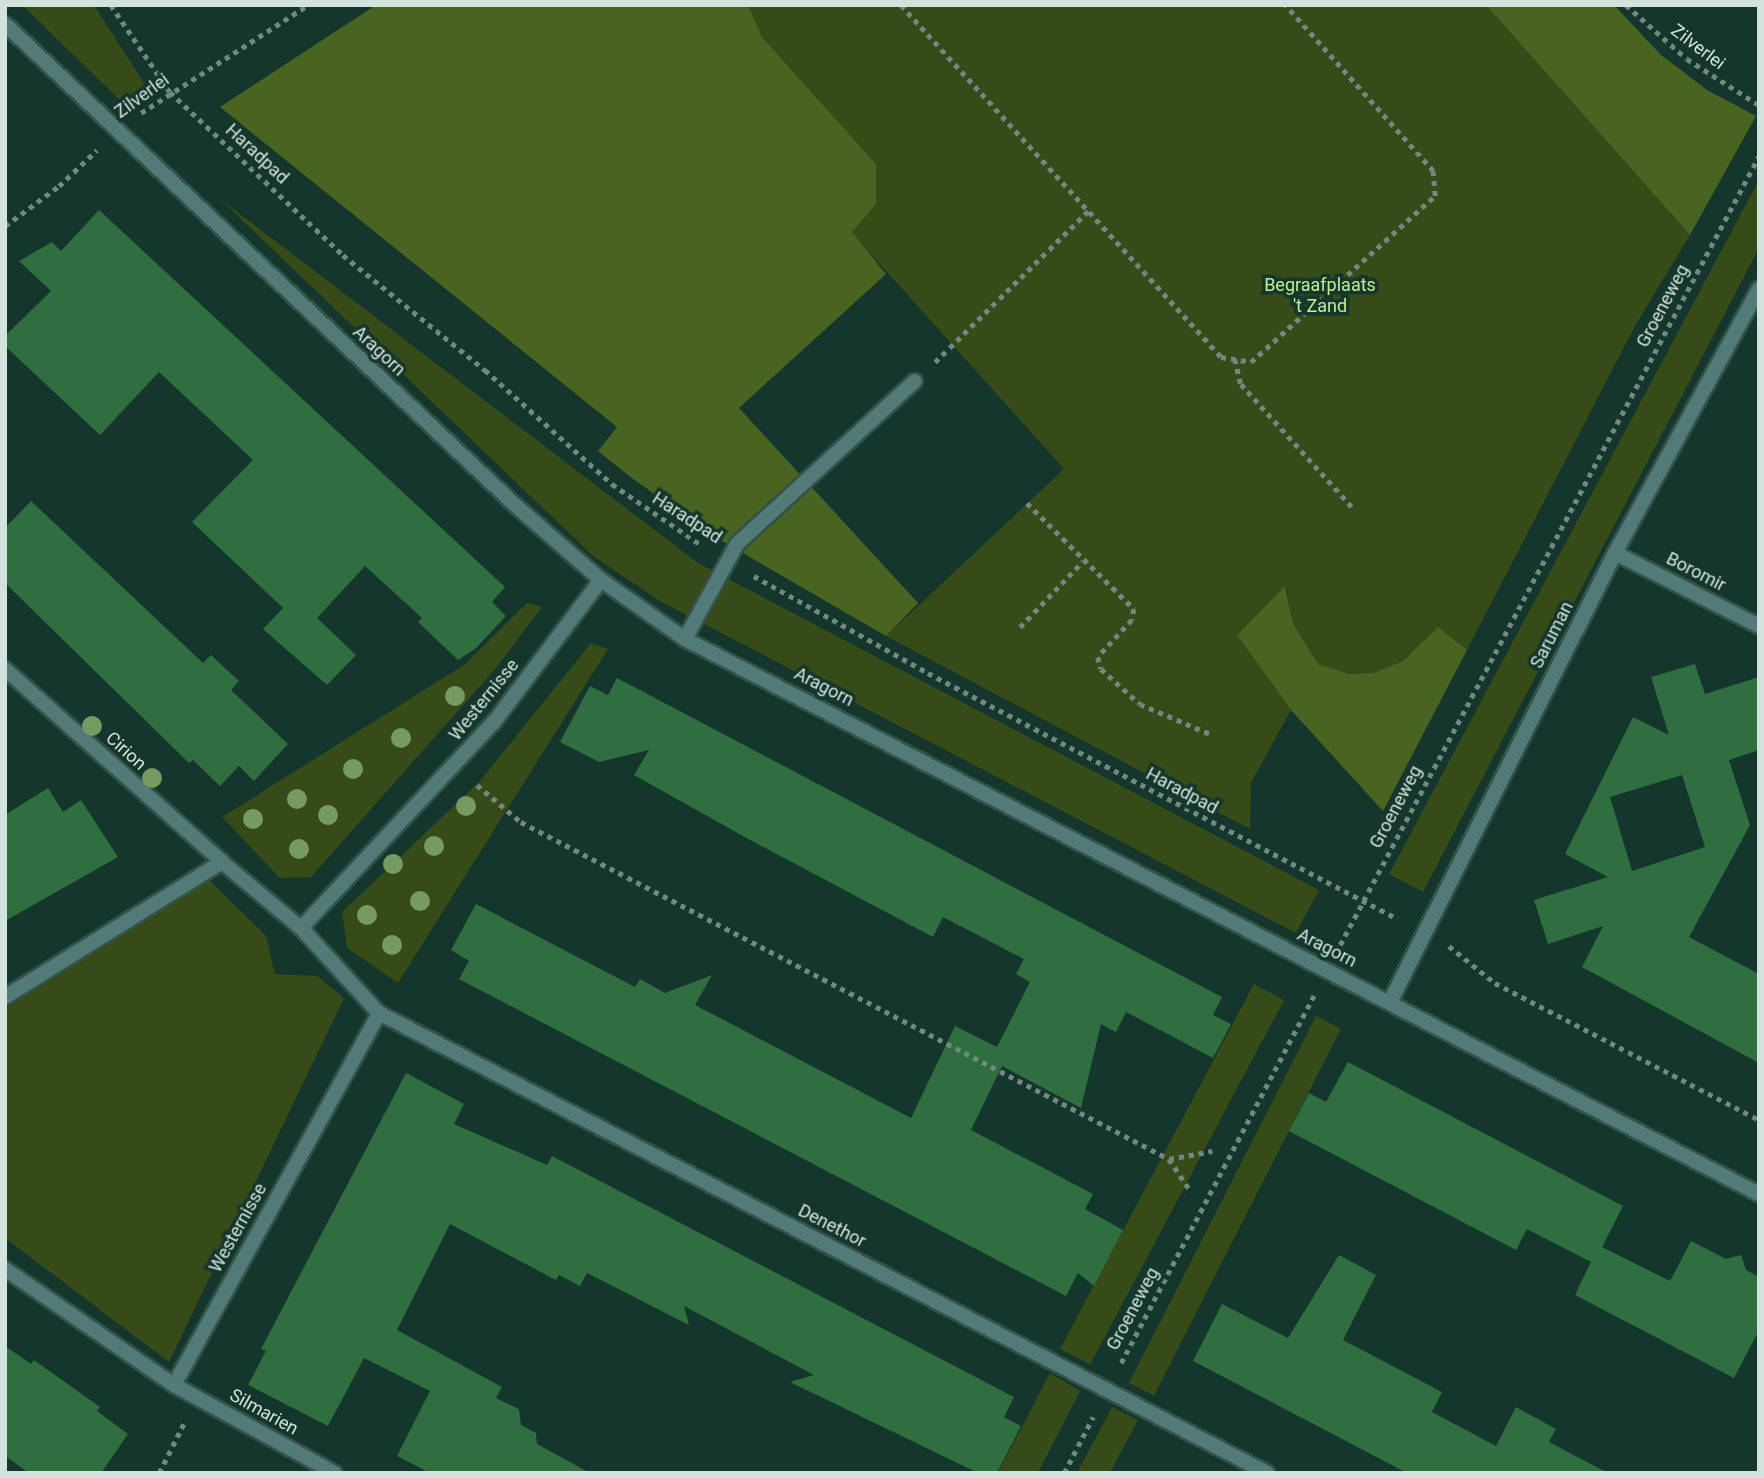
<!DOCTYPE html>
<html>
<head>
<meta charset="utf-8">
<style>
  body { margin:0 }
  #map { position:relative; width:1764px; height:1478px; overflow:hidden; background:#15362c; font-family:Roboto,sans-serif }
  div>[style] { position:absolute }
  .green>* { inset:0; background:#364b18; transform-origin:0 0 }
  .forest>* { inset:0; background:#496421 }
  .building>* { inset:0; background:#2e6e3f }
  .path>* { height:4.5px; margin-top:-2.25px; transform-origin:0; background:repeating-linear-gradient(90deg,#708a81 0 5px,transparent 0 10px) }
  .roads { filter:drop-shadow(2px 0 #335248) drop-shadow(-2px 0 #335248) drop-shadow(0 2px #335248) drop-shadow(0 -2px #335248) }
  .service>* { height:14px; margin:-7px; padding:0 7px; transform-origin:7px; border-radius:7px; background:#527a79 }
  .minor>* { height:14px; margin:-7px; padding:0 7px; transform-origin:7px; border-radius:7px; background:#527a79 }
  .trees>* { width:20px; height:20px; margin:-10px; border-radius:50%; background:#759b62 }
  span { translate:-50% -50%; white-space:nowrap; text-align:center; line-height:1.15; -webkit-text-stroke:7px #15362c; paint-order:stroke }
  .street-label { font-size:18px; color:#d1e3dc }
  .park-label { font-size:18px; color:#c3ed8e }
  .frame { position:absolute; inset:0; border:7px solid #d1e3dc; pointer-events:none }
</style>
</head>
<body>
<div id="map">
  <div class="green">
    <i style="clip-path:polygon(22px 5px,94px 5px,146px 86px,123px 103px)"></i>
    <i style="clip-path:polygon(748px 5px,1486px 5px,1690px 235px,1635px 326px,1467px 650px,1438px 627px,1403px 661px,1373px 673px,1349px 674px,1318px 664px,1293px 623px,1286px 587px,1237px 635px,1291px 710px,1251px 783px,1250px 829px,886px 636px,1064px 469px,851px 232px,876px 204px,876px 164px,762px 37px)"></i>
    <i style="clip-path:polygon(1759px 180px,1759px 248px,1423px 892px,1389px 874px)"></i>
    <i style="clip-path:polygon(219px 198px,698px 563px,1319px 890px,1296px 933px,660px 601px,592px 555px)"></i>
    <i style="clip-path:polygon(527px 603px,542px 607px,496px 668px,311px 877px,280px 878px,222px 817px,464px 665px)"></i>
    <i style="clip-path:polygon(591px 643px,608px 649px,398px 983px,347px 948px,342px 912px,480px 781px)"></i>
    <i style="clip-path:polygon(207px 878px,266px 936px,275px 974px,317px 976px,344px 998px,169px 1362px,5px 1238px,5px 1009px)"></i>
    <i style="left:1254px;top:984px;width:34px;height:413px;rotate:28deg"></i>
    <i style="left:1316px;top:1016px;width:28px;height:412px;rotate:27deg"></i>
    <i style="clip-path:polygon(1050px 1373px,1080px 1391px,1038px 1473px,998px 1473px)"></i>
    <i style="clip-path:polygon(1112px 1407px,1138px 1420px,1110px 1473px,1077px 1473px)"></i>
  </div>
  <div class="forest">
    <i style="clip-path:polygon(376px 5px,748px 5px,762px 37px,876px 164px,876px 204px,852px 232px,886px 274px,739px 408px,918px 603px,886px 636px,722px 541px,633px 479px,598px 451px,617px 427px,220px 107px)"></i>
    <i style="clip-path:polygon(1486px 5px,1614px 5px,1661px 55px,1707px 90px,1756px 116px,1690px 235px)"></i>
    <i style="clip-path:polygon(1285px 586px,1293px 623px,1318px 664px,1349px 674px,1373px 673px,1403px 661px,1438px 627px,1467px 650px,1383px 811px,1291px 710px,1237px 635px)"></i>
  </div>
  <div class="building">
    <i style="clip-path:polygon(99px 210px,505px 587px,492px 602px,506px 616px,475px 649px,458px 660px,418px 622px,422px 618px,365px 566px,317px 618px,356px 655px,327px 685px,263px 629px,283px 608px,192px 522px,253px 460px,159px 372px,100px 435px,5px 346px,5px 336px,51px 291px,19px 261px,52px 242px,61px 251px)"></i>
    <i style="clip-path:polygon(31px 501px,203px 663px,211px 655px,239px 681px,231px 690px,288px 744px,254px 781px,239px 766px,220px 786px,193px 760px,189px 763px,5px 583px,5px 528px)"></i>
    <i style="clip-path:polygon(evenodd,1695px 664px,1705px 694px,1759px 677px,1759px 750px,1729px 760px,1750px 825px,1689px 937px,1759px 974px,1759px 1063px,1582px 967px,1603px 926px,1548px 944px,1534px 900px,1608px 877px,1565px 854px,1633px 717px,1669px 735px,1651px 677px,1695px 664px,1682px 775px,1705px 847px,1632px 871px,1610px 797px,1682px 775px)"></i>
    <i style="clip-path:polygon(617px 678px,1222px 997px,1213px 1015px,1231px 1024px,1213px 1058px,1126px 1012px,1116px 1032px,1101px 1024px,1081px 1108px,1002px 1066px,971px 1130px,1093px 1194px,1085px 1209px,1123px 1230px,1094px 1286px,1078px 1273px,1066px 1296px,459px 979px,469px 961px,451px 950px,476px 904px,635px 987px,640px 979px,665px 993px,712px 975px,695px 1005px,911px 1118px,955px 1026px,997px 1047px,1030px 982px,1016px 974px,1024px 959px,943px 917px,933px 937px,750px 840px,634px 775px,649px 750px,599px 762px,560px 742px,590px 686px,608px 695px)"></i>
    <i style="clip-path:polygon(48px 788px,63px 812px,81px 800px,118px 857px,5px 921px,5px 815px)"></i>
    <i style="clip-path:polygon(1348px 1062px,1623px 1206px,1602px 1247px,1670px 1281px,1691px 1241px,1726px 1259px,1741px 1255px,1746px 1270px,1759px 1277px,1759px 1330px,1734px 1378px,1575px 1295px,1591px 1262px,1527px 1229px,1516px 1250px,1289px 1131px,1309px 1093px,1326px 1102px)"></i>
    <i style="clip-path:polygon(406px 1073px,464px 1104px,454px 1124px,547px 1165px,552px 1156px,1014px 1397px,1004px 1417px,1021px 1426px,997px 1473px,978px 1473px,790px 1382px,814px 1375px,684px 1306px,689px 1325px,587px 1273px,580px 1286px,559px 1275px,556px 1280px,450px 1224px,397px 1330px,502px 1387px,496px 1398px,519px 1409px,521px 1425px,536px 1433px,537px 1444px,590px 1473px,430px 1473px,397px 1456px,430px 1391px,364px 1358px,328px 1426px,248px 1385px,266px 1351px,261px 1349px)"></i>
    <i style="clip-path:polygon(1339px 1255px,1376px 1275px,1343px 1340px,1442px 1392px,1432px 1412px,1496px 1446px,1516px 1407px,1556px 1429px,1549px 1442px,1608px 1473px,1407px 1473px,1193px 1361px,1222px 1304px,1288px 1338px)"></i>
    <i style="clip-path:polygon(5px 1346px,31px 1364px,34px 1360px,100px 1407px,97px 1411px,128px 1434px,101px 1473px,29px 1473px,5px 1456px)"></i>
  </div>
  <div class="path">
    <i style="left:111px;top:5px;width:105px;rotate:55.9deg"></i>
    <i style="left:170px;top:92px;width:238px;rotate:43.3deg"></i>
    <i style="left:343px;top:255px;width:183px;rotate:39deg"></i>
    <i style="left:485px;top:370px;width:171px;rotate:41.9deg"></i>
    <i style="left:612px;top:484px;width:108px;rotate:34.4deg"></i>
    <i style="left:901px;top:5px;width:476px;rotate:47.7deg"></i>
    <i style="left:1221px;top:357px;width:30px;rotate:9deg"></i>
    <i style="left:1251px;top:362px;width:248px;rotate:-42.1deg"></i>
    <i style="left:1435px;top:196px;width:25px;rotate:-95deg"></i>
    <i style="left:1433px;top:171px;width:222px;rotate:-131.7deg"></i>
    <i style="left:1626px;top:5px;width:81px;rotate:41.5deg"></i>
    <i style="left:1687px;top:59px;width:85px;rotate:32.6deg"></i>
    <i style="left:141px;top:113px;width:199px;rotate:-32.9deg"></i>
    <i style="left:5px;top:226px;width:67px;rotate:-36.5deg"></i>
    <i style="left:59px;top:186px;width:52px;rotate:-43.5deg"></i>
    <i style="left:1235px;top:359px;width:26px;rotate:77deg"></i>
    <i style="left:1241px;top:384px;width:169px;rotate:47.9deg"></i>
    <i style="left:935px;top:362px;width:216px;rotate:-44.6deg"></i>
    <i style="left:1027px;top:503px;width:151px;rotate:44.7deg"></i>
    <i style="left:1134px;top:609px;width:11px;rotate:100deg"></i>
    <i style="left:1132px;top:620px;width:50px;rotate:132.6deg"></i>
    <i style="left:1098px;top:657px;width:12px;rotate:76deg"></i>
    <i style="left:1101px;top:669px;width:52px;rotate:41.9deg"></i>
    <i style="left:1140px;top:704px;width:76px;rotate:23.2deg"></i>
    <i style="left:754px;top:576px;width:199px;rotate:29.1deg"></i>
    <i style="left:928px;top:673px;width:530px;rotate:27.63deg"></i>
    <i style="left:1020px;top:627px;width:91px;rotate:-46.3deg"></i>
    <i style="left:477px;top:785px;width:57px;rotate:40.1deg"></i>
    <i style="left:521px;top:822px;width:730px;rotate:27.48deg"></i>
    <i style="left:1169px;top:1159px;width:40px;rotate:56deg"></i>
    <i style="left:1340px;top:945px;width:893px;rotate:-62.03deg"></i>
    <i style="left:1449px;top:946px;width:59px;rotate:38.8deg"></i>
    <i style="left:1495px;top:983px;width:297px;rotate:27.4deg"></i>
    <i style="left:1169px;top:1159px;width:44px;rotate:-10.5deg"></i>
    <i style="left:1121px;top:1363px;width:415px;rotate:-62.3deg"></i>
    <i style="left:159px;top:1473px;width:56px;rotate:-63.4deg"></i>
    <i style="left:1064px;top:1473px;width:63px;rotate:-62.6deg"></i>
  </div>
  <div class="roads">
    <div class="service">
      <i style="left:685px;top:639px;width:108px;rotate:-61.3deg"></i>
      <i style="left:737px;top:544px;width:241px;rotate:-42.5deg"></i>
    </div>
    <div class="minor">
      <i style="left:5px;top:24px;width:701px;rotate:43.32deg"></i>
      <i style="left:515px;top:505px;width:114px;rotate:41.1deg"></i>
      <i style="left:601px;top:580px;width:103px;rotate:35.1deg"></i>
      <i style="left:685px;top:639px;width:1209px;rotate:27.33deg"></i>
      <i style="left:1615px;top:553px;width:161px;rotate:26.9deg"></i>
      <i style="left:5px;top:669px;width:290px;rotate:41.6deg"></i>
      <i style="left:301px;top:928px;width:282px;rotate:-46.9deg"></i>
      <i style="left:494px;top:722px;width:178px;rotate:-53deg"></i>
      <i style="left:5px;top:997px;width:256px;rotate:-31.9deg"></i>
      <i style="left:222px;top:862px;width:103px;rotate:39.9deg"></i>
      <i style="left:301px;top:928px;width:115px;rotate:47.5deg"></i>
      <i style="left:379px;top:1013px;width:1000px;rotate:27.38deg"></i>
      <i style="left:1390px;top:1002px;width:502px;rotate:-63.38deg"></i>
      <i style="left:1615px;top:553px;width:301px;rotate:-61.4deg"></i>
      <i style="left:5px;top:1269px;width:205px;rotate:34.5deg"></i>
      <i style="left:174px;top:1385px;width:425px;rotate:-61.1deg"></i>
      <i style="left:174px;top:1385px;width:183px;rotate:28.7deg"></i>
    </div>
  </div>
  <div class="trees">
    <i style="left:455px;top:696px"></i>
    <i style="left:92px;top:726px"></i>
    <i style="left:401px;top:738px"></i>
    <i style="left:353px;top:769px"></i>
    <i style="left:152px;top:778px"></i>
    <i style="left:297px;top:799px"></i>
    <i style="left:466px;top:806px"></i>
    <i style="left:328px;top:815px"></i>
    <i style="left:253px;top:819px"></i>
    <i style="left:434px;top:846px"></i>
    <i style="left:299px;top:849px"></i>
    <i style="left:393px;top:864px"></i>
    <i style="left:420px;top:901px"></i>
    <i style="left:367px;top:915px"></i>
    <i style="left:392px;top:945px"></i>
  </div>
  <div class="street-label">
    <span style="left:1698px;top:47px;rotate:37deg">Zilverlei</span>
    <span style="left:142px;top:96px;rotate:-36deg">Zilverlei</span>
    <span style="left:257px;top:154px;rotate:43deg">Haradpad</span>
    <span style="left:1663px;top:306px;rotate:-62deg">Groeneweg</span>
    <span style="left:379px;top:351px;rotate:43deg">Aragorn</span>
    <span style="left:687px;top:518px;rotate:33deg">Haradpad</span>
    <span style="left:1696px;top:572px;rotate:27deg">Boromir</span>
    <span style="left:1552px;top:635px;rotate:-63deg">Saruman</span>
    <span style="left:824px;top:687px;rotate:27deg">Aragorn</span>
    <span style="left:484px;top:700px;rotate:-51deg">Westernisse</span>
    <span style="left:126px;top:751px;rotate:42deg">Cirion</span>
    <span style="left:1182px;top:791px;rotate:28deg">Haradpad</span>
    <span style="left:1396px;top:807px;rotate:-62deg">Groeneweg</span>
    <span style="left:1327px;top:948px;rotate:27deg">Aragorn</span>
    <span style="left:832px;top:1226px;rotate:27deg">Denethor</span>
    <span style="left:238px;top:1228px;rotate:-61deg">Westernisse</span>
    <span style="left:1133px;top:1309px;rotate:-62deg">Groeneweg</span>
    <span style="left:264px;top:1412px;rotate:29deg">Silmarien</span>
  </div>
  <div class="park-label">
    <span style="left:1320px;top:296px">Begraafplaats<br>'t Zand</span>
  </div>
  <div class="frame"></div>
</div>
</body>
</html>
